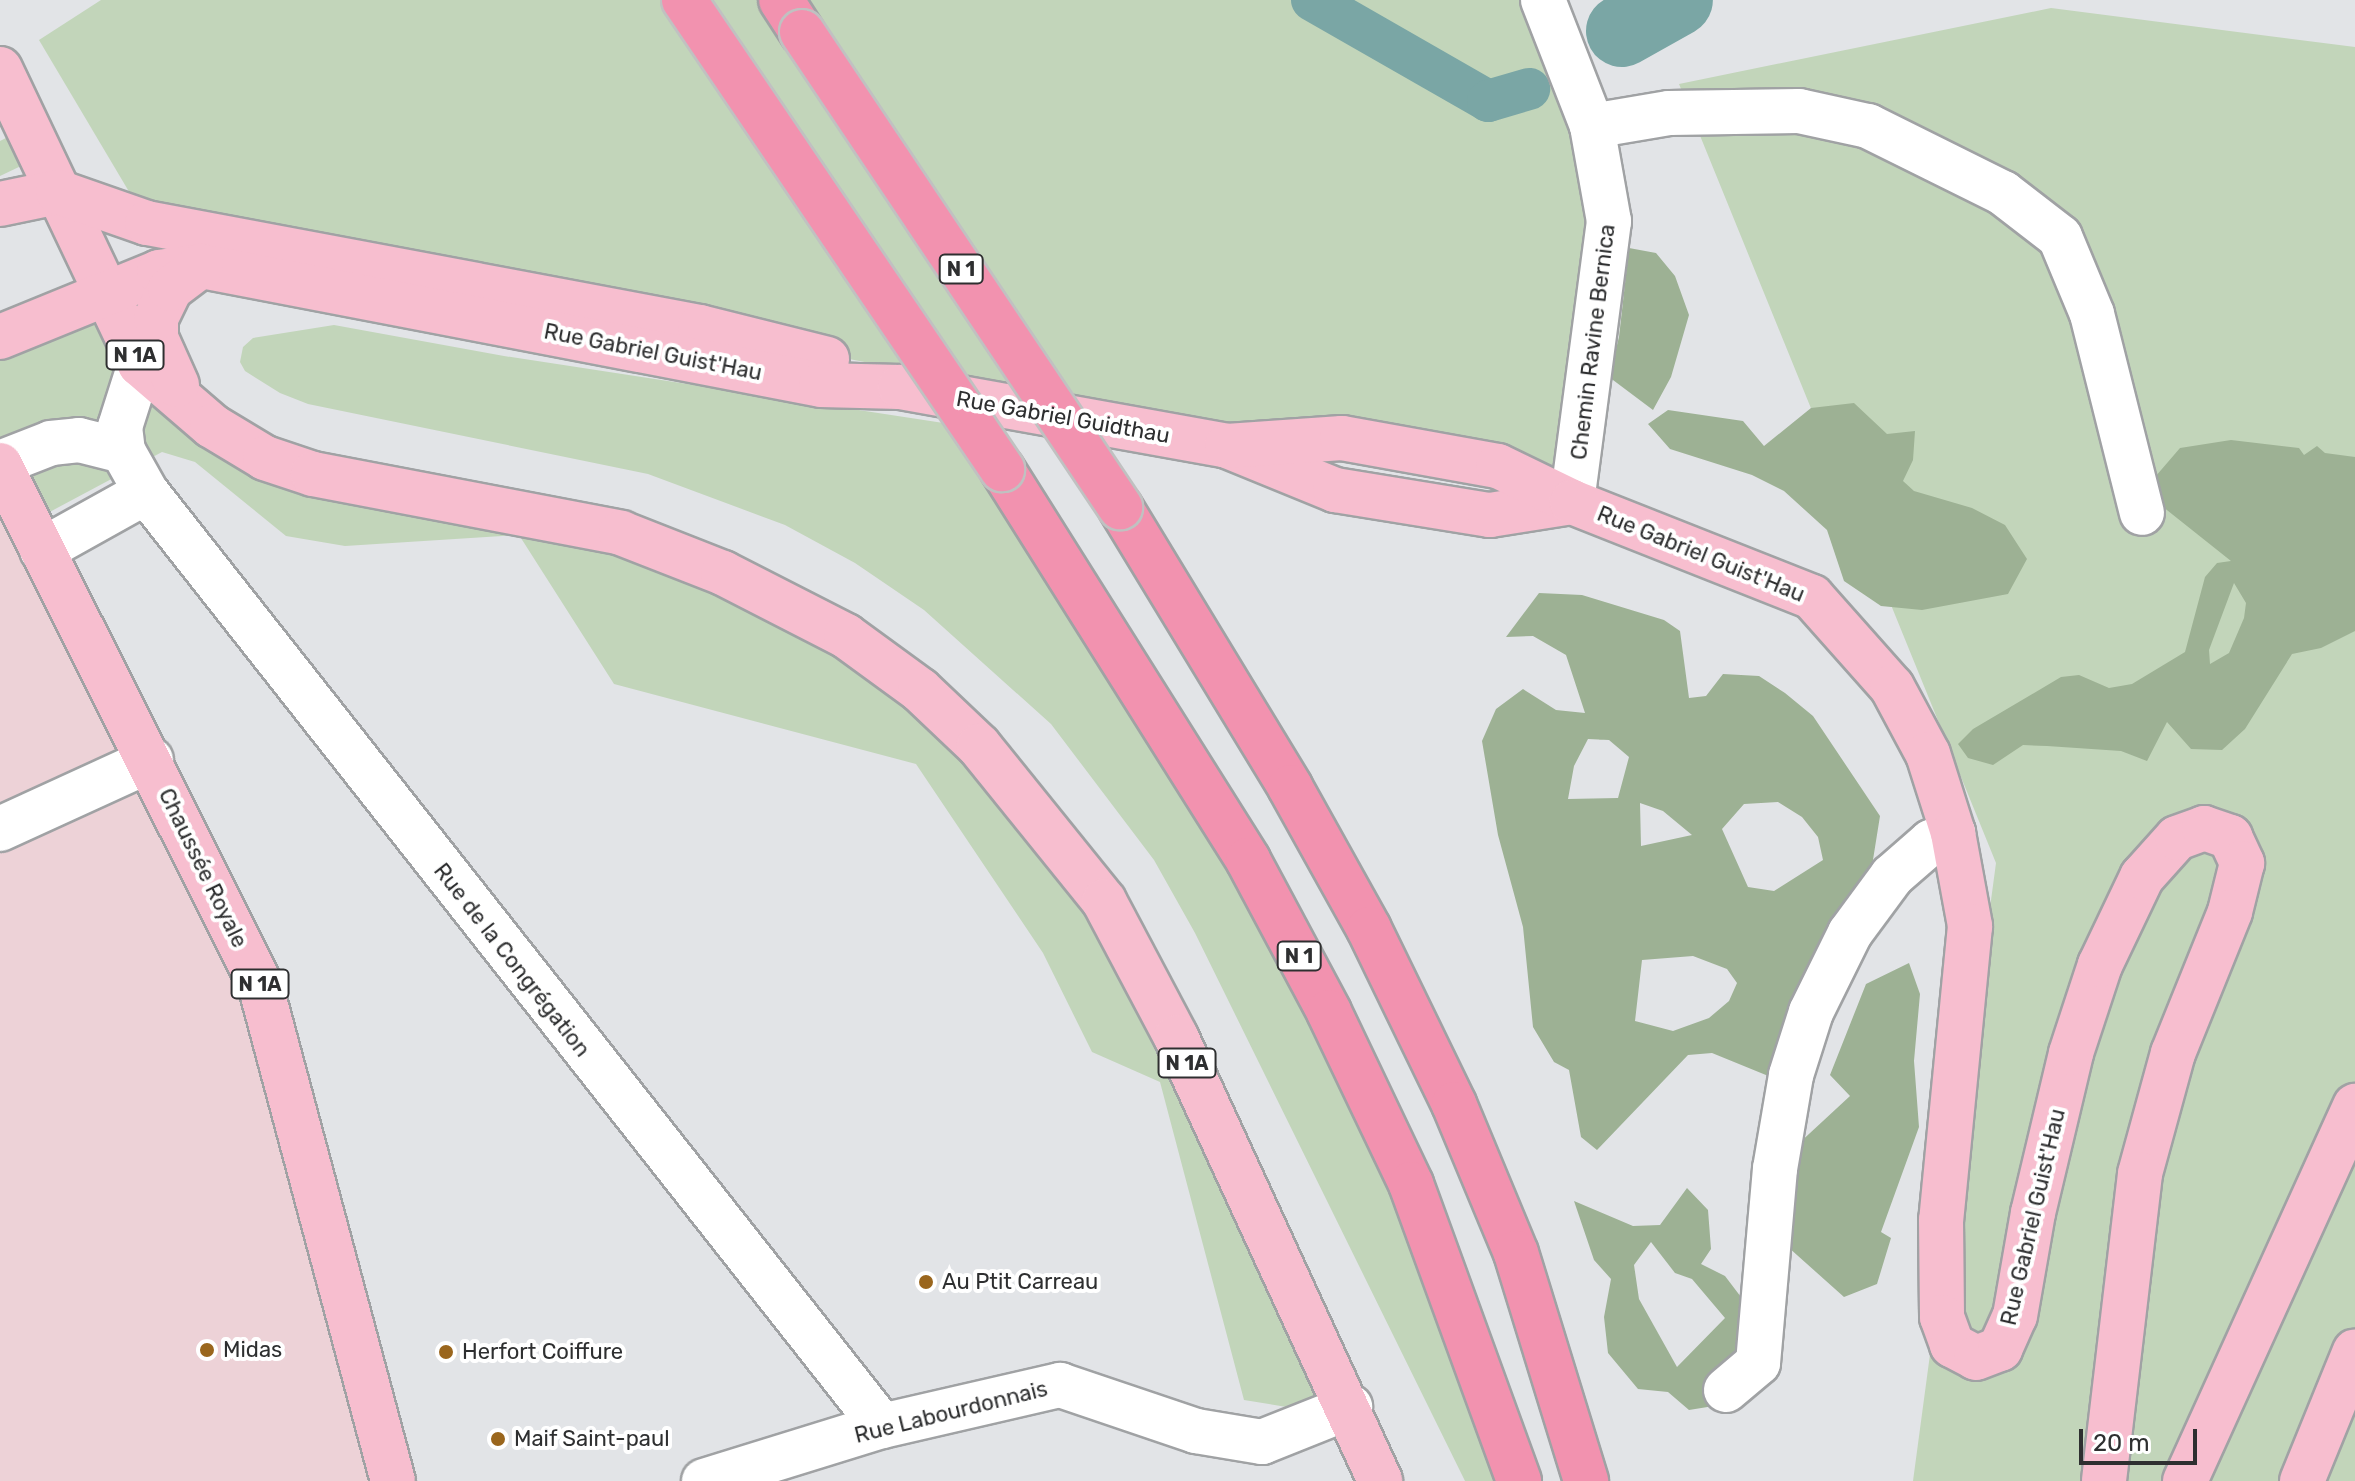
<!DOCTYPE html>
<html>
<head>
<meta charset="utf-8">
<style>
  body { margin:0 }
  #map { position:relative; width:2355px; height:1481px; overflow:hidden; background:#e2e4e7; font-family:Rubik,sans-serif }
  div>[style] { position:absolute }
  .commercial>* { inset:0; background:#edd2d7 }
  .green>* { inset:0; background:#c2d5ba }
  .forest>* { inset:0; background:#9db194 }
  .canal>* { height:42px; margin:-21px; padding:0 21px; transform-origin:21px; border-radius:21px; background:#7aa6a5 }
  .river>* { height:72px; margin:-36px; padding:0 36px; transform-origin:36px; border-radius:36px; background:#7aa6a5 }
  .roads { filter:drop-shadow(2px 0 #a0a2a4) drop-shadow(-2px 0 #a0a2a4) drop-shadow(0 2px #a0a2a4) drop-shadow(0 -2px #a0a2a4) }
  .minor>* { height:44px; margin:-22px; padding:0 22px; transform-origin:22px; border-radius:22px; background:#fff }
  .major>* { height:44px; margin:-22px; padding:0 22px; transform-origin:22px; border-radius:22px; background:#f7becf }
  .highway>* { height:44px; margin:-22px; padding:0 22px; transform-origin:22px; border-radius:22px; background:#f292af }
  .bridges { filter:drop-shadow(2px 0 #c0c1c1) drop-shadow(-2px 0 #c0c1c1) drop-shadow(0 2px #c0c1c1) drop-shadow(0 -2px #c0c1c1) }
  .highway-bridge>* { height:44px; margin:-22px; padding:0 22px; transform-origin:22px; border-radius:22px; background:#f292af }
  .dots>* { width:22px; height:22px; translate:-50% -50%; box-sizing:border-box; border:4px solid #fff; border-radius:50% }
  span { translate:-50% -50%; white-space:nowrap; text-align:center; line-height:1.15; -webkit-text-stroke:8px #fff; paint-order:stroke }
  .shield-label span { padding:2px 6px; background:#fff; border:2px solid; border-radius:6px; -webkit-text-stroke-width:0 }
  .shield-label { font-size:20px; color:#2e2f30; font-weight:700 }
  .street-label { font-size:22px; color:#2e2f30 }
  .poi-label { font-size:22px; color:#2e2f30 }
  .left { translate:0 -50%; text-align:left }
  .scale { position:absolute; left:2079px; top:1429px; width:118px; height:36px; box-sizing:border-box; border:4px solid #2e2f30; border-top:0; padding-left:10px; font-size:24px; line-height:28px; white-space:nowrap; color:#2e2f30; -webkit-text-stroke:6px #fff; paint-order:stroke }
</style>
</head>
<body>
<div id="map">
  <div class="commercial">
    <i style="clip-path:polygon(0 465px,260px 984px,393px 1481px,0 1481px)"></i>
  </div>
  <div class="green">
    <i style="clip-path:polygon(101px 0,1543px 0,1606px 188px,1566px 499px,147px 222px,39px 40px)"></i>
    <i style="clip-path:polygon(2051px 8px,2355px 47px,2355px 1481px,1913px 1481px,1996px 863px,1679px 84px)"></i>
    <i style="clip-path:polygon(8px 137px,21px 166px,0 176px,0 141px)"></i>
    <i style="clip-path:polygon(104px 293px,212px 426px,621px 533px,846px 636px,1104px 901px,1335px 1415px,1244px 1400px,1160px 1082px,1092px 1052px,1043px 953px,916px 764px,614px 684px,519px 535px,345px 546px,286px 536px,195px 462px,162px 452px,29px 523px,0 465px,0 337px)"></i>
    <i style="clip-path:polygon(334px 325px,504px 356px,950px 424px,1248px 860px,1519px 1481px,1465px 1481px,1195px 933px,1154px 860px,1051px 724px,924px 610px,855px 563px,785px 525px,648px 474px,308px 404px,280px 393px,245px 371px,240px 362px,243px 347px,253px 338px)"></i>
  </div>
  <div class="forest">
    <i style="clip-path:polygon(1629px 248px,1656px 253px,1675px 276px,1689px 315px,1671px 377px,1653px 410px,1609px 377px,1619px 337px)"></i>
    <i style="clip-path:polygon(1854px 403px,1887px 434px,1915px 431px,1913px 460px,1903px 481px,1914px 491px,1972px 508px,2005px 525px,2027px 559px,2008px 594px,1922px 610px,1881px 606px,1844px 581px,1827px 530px,1784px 491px,1752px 475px,1670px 449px,1648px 424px,1668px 410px,1743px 421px,1764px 446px,1811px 408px)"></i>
    <i style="clip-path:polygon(evenodd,2231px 440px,2299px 448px,2304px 455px,2317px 446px,2325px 453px,2355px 457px,2355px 631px,2321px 648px,2292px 654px,2245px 729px,2222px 750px,2191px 749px,2167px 722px,2147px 761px,2121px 751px,2047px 746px,2023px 745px,1993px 765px,1968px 758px,1958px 744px,1973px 729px,2061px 677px,2079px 675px,2109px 688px,2132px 684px,2185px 652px,2205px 577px,2217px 563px,2231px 561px,2143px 491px,2180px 448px,2231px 440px,2234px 583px,2246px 603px,2244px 618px,2229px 653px,2210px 664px,2209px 650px,2234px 583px)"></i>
    <i style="clip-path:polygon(evenodd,1539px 593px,1582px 595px,1664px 620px,1680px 631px,1689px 698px,1706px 696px,1723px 674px,1759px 676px,1785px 693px,1813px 716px,1880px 816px,1864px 916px,1803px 1090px,1712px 1053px,1688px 1055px,1597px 1150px,1581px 1137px,1569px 1070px,1554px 1062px,1533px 1027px,1523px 927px,1498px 835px,1482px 741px,1496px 709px,1523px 689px,1556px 710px,1585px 713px,1566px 655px,1533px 636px,1506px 637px,1539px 593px,1588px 739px,1609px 740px,1629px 757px,1618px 798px,1568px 799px,1574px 766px,1588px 739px,1539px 593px,1778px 802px,1802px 817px,1818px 837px,1823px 860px,1774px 891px,1748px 887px,1722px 829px,1744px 804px,1778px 802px,1539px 593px,1640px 803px,1663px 811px,1692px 835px,1641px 846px,1640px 803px,1539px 593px,1693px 956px,1727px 969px,1737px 983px,1729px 1001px,1709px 1018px,1673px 1031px,1635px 1021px,1642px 960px,1693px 956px)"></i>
    <i style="clip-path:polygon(1909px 963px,1920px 994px,1914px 1061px,1919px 1127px,1881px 1232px,1891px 1238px,1877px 1284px,1844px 1297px,1788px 1247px,1796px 1146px,1850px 1096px,1830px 1075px,1866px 984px)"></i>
    <i style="clip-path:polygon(evenodd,1687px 1188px,1708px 1210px,1711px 1249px,1701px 1264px,1725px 1276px,1744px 1301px,1726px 1404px,1689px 1410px,1668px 1392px,1638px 1389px,1608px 1353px,1604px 1317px,1611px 1279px,1594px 1260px,1574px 1201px,1633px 1226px,1660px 1225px,1687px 1188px,1651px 1242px,1675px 1273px,1692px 1279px,1725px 1318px,1677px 1367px,1639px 1299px,1634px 1265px,1651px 1242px)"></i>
  </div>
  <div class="canal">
    <i style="left:1312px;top:0;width:203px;rotate:29.8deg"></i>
    <i style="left:1488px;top:101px;width:43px;rotate:-16.3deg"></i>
  </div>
  <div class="river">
    <i style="left:1622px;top:31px;width:63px;rotate:-29.4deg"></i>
  </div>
  <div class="roads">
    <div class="minor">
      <i style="left:1543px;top:0;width:135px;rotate:68.7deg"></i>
      <i style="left:1592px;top:126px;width:97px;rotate:79.9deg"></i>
      <i style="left:1609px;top:221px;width:283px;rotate:97.5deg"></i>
      <i style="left:1592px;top:126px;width:78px;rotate:-9.6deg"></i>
      <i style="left:1669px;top:113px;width:130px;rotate:-0.9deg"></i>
      <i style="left:1799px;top:111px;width:71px;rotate:12.3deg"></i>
      <i style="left:1868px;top:126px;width:151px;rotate:26.4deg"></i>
      <i style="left:2003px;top:193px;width:72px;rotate:37.7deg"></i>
      <i style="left:2060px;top:237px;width:83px;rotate:67.4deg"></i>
      <i style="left:2092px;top:314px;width:205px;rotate:75.9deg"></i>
      <i style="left:140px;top:364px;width:66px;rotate:107.6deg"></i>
      <i style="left:120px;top:427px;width:24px;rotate:83deg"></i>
      <i style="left:123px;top:451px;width:47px;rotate:60.7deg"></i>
      <i style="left:146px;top:492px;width:1189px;rotate:51.76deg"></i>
      <i style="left:0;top:463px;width:55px;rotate:-21.4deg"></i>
      <i style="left:51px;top:443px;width:28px;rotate:-6deg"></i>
      <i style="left:79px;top:440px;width:45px;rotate:14deg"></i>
      <i style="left:42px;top:550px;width:119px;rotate:-29.1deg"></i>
      <i style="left:0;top:829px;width:166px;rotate:-24.6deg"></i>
      <i style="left:1726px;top:1390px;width:42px;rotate:-40.2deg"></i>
      <i style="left:1758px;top:1363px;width:195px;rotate:-85deg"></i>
      <i style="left:1775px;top:1169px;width:95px;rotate:-80.3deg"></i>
      <i style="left:1791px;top:1075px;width:66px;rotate:-72.4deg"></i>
      <i style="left:1811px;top:1012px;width:88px;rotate:-63.7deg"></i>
      <i style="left:1850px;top:933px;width:71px;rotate:-53.6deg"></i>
      <i style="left:1892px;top:876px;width:52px;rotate:-41.1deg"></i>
      <i style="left:1931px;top:842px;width:24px;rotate:-22deg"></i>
      <i style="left:704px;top:1481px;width:186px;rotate:-17.2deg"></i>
      <i style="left:882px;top:1426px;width:183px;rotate:-13deg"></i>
      <i style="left:1060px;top:1385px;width:144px;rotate:18.7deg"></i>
      <i style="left:1196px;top:1431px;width:67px;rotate:9.5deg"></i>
      <i style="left:1262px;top:1442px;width:95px;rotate:-21.7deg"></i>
    </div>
    <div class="major">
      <i style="left:0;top:69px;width:327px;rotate:64.6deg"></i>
      <i style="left:140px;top:364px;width:95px;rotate:40.7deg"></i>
      <i style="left:212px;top:426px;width:62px;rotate:31.1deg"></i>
      <i style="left:265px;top:458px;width:51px;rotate:18.4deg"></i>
      <i style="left:313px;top:474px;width:314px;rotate:10.8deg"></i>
      <i style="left:621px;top:533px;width:110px;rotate:21.4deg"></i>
      <i style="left:723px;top:573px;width:138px;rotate:27.1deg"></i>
      <i style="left:846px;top:636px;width:92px;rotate:36.1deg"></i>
      <i style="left:920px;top:690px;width:81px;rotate:43.5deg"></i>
      <i style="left:979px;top:746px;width:199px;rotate:51.1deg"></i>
      <i style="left:1104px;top:901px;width:154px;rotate:62.1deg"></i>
      <i style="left:1176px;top:1037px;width:489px;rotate:65.3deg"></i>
      <i style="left:0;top:204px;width:59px;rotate:-11.7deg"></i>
      <i style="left:58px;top:192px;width:94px;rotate:19.2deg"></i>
      <i style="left:147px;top:223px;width:563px;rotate:10.65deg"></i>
      <i style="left:700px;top:327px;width:131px;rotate:14.1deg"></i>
      <i style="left:0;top:337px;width:172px;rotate:-22.2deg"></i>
      <i style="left:159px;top:272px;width:42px;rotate:-8.1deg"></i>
      <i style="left:201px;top:266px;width:631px;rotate:10.86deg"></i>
      <i style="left:821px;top:385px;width:79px;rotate:1.5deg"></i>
      <i style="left:900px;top:387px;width:332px;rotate:10.2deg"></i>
      <i style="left:1227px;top:446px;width:117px;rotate:22.2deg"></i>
      <i style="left:1335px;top:490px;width:157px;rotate:9.2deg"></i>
      <i style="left:1490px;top:515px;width:83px;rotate:-9deg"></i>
      <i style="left:177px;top:385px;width:51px;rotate:-114.1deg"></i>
      <i style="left:156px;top:338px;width:20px;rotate:-90deg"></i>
      <i style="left:156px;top:318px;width:32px;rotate:-64deg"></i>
      <i style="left:170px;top:289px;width:39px;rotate:-37deg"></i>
      <i style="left:1227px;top:446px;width:115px;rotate:-4deg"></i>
      <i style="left:1342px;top:438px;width:158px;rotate:10.2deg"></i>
      <i style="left:1498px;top:466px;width:82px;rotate:25.9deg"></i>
      <i style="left:1572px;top:502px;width:258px;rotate:21.6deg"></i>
      <i style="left:1812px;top:597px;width:120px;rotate:48.4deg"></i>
      <i style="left:1892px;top:687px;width:76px;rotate:61.8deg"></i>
      <i style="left:1928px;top:754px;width:83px;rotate:72.4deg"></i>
      <i style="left:1953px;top:833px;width:95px;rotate:79.6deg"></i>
      <i style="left:1970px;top:926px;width:295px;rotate:95.6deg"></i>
      <i style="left:1941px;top:1220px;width:97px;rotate:89.4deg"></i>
      <i style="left:1942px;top:1317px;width:30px;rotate:70deg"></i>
      <i style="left:1952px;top:1345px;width:27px;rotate:28deg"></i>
      <i style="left:1976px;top:1358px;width:26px;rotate:-21deg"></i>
      <i style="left:2000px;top:1349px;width:36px;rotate:-66deg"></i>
      <i style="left:2015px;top:1316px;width:105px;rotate:-80.1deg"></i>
      <i style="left:2033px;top:1213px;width:164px;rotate:-76.6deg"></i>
      <i style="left:2071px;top:1053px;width:93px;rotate:-71.8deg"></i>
      <i style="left:2100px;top:965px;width:98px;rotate:-64.5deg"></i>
      <i style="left:2142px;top:877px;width:52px;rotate:-48.1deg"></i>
      <i style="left:2177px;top:838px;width:29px;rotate:-20deg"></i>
      <i style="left:2204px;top:828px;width:28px;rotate:19deg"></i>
      <i style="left:2230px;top:837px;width:29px;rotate:65deg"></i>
      <i style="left:2242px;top:863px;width:50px;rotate:103.8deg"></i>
      <i style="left:2230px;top:912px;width:152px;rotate:112deg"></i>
      <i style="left:2173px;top:1053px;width:125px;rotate:105.3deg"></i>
      <i style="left:2140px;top:1174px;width:309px;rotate:96.7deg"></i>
      <i style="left:0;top:465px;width:580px;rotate:63.39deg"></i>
      <i style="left:260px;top:984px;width:514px;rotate:75.02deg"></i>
      <i style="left:2185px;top:1481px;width:412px;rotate:-65.6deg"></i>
      <i style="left:2302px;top:1481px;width:140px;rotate:-67.8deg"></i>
    </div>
    <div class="highway">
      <i style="left:781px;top:0;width:38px;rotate:57deg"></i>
      <i style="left:1002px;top:469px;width:462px;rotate:57.8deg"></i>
      <i style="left:1248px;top:860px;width:172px;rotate:61.9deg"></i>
      <i style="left:1329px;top:1012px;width:191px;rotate:64.5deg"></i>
      <i style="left:1411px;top:1184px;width:316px;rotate:70deg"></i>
      <i style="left:1120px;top:507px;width:328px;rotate:58.7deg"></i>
      <i style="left:1290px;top:787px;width:162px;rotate:60.9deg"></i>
      <i style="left:1369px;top:929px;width:195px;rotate:64.1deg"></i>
      <i style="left:1454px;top:1104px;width:161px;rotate:67.4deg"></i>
      <i style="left:1516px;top:1253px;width:239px;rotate:72.9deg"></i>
    </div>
  </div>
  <div class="bridges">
    <div class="highway-bridge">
      <i style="left:684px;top:0;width:567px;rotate:55.86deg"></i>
      <i style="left:802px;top:32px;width:572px;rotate:56.2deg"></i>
    </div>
  </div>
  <div class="dots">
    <i style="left:926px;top:1282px;background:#9a661d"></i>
    <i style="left:207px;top:1350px;background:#9a661d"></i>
    <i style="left:446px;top:1352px;background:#9a661d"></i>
    <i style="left:498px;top:1439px;background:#9a661d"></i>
  </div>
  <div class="shield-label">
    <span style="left:961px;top:269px">N 1</span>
    <span style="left:135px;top:355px">N 1A</span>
    <span style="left:1299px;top:956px">N 1</span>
    <span style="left:260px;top:984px">N 1A</span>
    <span style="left:1187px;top:1063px">N 1A</span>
  </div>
  <div class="street-label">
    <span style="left:1593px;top:342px;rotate:-83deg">Chemin Ravine Bernica</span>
    <span style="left:653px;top:352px;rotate:11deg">Rue Gabriel Guist'Hau</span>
    <span style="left:1063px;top:417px;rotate:10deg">Rue Gabriel Guidthau</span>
    <span style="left:1701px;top:554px;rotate:22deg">Rue Gabriel Guist'Hau</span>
    <span style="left:203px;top:868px;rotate:64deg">Chaussée Royale</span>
    <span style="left:512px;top:960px;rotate:52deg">Rue de la Congrégation</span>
    <span style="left:2033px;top:1217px;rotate:-77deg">Rue Gabriel Guist'Hau</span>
    <span style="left:951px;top:1412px;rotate:-14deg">Rue Labourdonnais</span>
  </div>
  <div class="poi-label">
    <span class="left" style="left:942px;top:1282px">Au Ptit Carreau</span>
    <span class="left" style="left:223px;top:1350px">Midas</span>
    <span class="left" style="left:462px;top:1352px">Herfort Coiffure</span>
    <span class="left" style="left:514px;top:1439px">Maif Saint-paul</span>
  </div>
  <div class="scale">20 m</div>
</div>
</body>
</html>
